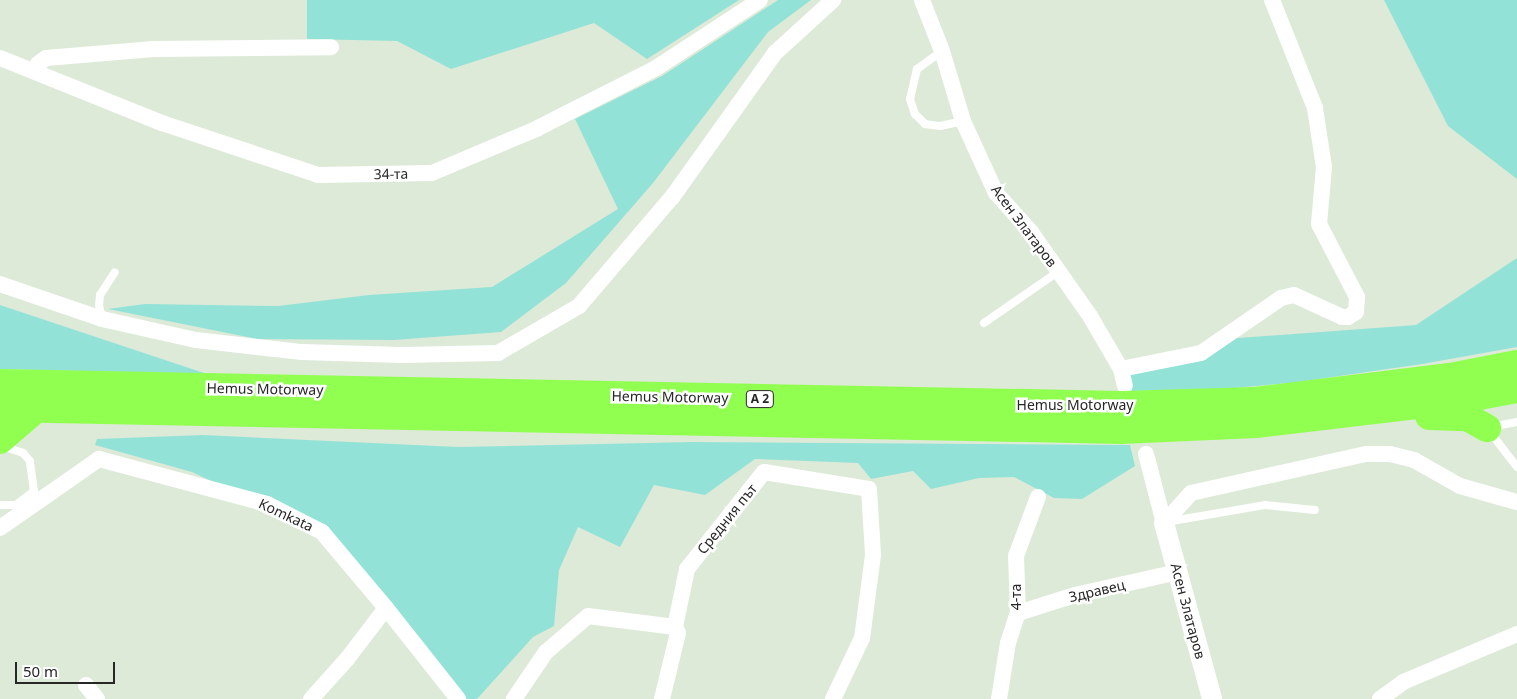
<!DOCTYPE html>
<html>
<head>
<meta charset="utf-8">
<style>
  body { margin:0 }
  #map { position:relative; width:1517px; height:699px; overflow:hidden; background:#ddead8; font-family:"Noto Sans",sans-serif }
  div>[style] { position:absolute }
  .green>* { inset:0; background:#93e2d7 }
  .service>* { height:8px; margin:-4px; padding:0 4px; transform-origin:4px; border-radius:4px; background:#fff }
  .minor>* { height:16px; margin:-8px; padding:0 8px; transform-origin:8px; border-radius:8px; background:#fff }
  .tertiary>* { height:20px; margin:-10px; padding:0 10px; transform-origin:10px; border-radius:10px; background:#fff }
  .motorway>* { height:28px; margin:-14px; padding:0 14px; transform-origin:14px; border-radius:14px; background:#91ff4f }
  span { translate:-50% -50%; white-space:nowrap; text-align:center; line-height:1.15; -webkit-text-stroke:5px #fff; paint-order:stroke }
  .shield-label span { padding:1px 4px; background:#fff; border:1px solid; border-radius:4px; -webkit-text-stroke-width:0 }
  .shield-label { font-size:12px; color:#272727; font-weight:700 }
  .street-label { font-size:14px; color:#272727 }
  .scale { position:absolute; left:15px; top:662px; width:100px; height:22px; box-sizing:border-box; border:2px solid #272727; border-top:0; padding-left:6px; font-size:15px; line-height:18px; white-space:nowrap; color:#272727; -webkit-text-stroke:4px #fff; paint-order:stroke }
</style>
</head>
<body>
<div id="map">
  <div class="green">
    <i style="clip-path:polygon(307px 0,739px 0,647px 59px,594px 23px,451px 69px,397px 41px,307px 39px)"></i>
    <i style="clip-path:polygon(778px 0,811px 0,768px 32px,653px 183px,566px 283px,501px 332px,394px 340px,257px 339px,108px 309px,145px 304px,278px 306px,369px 295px,492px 287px,618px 209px,575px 119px,662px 76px)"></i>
    <i style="clip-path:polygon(1384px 0,1517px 0,1517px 179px,1448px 126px)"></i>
    <i style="clip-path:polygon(1517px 258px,1517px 347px,1422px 364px,1298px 382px,1213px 390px,1132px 391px,1124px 372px,1225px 339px,1416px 325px)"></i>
    <i style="clip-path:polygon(0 305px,207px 374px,0 369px)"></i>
    <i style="clip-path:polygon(203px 435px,458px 447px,693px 442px,1130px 445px,1135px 466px,1082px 499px,1054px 498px,1014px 477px,979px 478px,931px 489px,913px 471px,871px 479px,858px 463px,755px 459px,705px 495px,654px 485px,620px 547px,578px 527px,559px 570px,554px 626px,533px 637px,477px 699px,467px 699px,384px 596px,310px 527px,192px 472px,95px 445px,97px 439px)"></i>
  </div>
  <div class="service">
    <i style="left:942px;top:51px;width:31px;rotate:144deg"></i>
    <i style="left:917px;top:69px;width:31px;rotate:103deg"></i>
    <i style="left:910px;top:99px;width:16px;rotate:72deg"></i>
    <i style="left:915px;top:114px;width:14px;rotate:45deg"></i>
    <i style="left:925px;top:124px;width:15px;rotate:8deg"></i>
    <i style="left:940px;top:126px;width:24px;rotate:-12deg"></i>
    <i style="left:102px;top:319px;width:14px;rotate:-102deg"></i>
    <i style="left:99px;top:305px;width:10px;rotate:-84deg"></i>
    <i style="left:100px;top:295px;width:27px;rotate:-57deg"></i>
    <i style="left:984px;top:323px;width:91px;rotate:-34.7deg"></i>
    <i style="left:1517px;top:422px;width:31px;rotate:169deg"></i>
    <i style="left:1487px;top:428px;width:49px;rotate:52.4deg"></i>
    <i style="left:0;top:505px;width:16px"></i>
    <i style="left:16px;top:505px;width:23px;rotate:-38deg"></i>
    <i style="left:34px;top:491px;width:30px;rotate:-98deg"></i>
    <i style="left:30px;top:461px;width:11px;rotate:-131deg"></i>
    <i style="left:23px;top:453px;width:21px;rotate:-161deg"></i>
    <i style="left:1166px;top:522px;width:100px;rotate:-9.7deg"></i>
    <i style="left:1265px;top:505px;width:50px;rotate:5.7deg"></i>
  </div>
  <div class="minor">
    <i style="left:922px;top:0;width:55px;rotate:68.6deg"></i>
    <i style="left:942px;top:51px;width:73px;rotate:73.3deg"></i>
    <i style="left:963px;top:121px;width:79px;rotate:65.4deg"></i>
    <i style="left:996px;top:193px;width:52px;rotate:48.1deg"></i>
    <i style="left:1031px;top:232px;width:103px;rotate:54.9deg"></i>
    <i style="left:1090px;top:316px;width:61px;rotate:59.7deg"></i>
    <i style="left:1121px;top:369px;width:17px;rotate:77deg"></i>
    <i style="left:0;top:58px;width:175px;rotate:21.9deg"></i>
    <i style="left:162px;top:123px;width:164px;rotate:18.4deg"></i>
    <i style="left:318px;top:175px;width:114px;rotate:-1deg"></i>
    <i style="left:432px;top:173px;width:113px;rotate:-22.9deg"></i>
    <i style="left:536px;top:129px;width:135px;rotate:-26.9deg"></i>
    <i style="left:656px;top:68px;width:124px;rotate:-33.2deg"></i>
    <i style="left:36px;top:72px;width:8px;rotate:-76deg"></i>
    <i style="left:38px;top:64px;width:10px;rotate:-37deg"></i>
    <i style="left:46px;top:58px;width:108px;rotate:-4.8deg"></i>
    <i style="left:154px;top:49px;width:177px;rotate:-0.6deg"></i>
    <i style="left:0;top:284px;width:108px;rotate:18.9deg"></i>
    <i style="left:102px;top:319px;width:96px;rotate:12.6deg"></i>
    <i style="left:196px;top:340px;width:107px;rotate:6.5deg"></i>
    <i style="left:302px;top:352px;width:99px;rotate:1.7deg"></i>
    <i style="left:401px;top:355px;width:97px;rotate:-1.2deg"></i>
    <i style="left:498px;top:353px;width:94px;rotate:-30.1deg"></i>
    <i style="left:579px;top:306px;width:145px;rotate:-49.5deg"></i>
    <i style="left:673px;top:196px;width:176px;rotate:-54.5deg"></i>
    <i style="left:775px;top:53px;width:79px;rotate:-42.4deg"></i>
    <i style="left:1121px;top:369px;width:82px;rotate:-11.3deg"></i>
    <i style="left:1201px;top:353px;width:97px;rotate:-34.5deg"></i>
    <i style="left:1281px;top:298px;width:13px;rotate:-13deg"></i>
    <i style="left:1294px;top:295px;width:53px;rotate:24.6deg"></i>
    <i style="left:1342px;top:317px;width:6px"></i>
    <i style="left:1348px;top:317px;width:9px;rotate:-32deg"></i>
    <i style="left:1356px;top:312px;width:15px;rotate:-86deg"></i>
    <i style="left:1357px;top:297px;width:82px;rotate:-117.5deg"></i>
    <i style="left:1319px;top:224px;width:57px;rotate:-85deg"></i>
    <i style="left:1324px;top:167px;width:60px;rotate:-98.7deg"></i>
    <i style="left:1315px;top:108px;width:116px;rotate:-111.7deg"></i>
    <i style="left:1146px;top:454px;width:71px;rotate:75.4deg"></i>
    <i style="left:1164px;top:523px;width:40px;rotate:-48deg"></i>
    <i style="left:1191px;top:493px;width:179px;rotate:-12.6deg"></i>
    <i style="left:1366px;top:454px;width:24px"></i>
    <i style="left:1390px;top:454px;width:25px;rotate:14deg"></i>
    <i style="left:1414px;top:460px;width:53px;rotate:29.5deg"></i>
    <i style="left:1460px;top:486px;width:59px;rotate:15.7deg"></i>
    <i style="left:0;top:528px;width:121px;rotate:-34.9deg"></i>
    <i style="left:99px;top:459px;width:174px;rotate:15deg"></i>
    <i style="left:267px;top:504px;width:62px;rotate:27deg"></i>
    <i style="left:322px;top:532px;width:99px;rotate:49.9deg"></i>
    <i style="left:386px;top:608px;width:116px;rotate:51.6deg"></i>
    <i style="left:1018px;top:613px;width:60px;rotate:-17.5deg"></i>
    <i style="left:1075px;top:595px;width:106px;rotate:-12.6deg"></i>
    <i style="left:86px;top:685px;width:18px;rotate:52deg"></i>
    <i style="left:311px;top:699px;width:54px;rotate:-48deg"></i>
    <i style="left:347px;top:659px;width:64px;rotate:-52.6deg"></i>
    <i style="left:514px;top:699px;width:57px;rotate:-55.8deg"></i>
    <i style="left:546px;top:652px;width:55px;rotate:-40.6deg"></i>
    <i style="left:588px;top:616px;width:88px;rotate:7.2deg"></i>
    <i style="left:675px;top:627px;width:59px;rotate:-78.3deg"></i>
    <i style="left:687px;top:569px;width:124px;rotate:-51.6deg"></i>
    <i style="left:764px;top:472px;width:106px;rotate:9.2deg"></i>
    <i style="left:869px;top:489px;width:66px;rotate:86.5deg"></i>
    <i style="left:873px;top:555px;width:84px;rotate:97.5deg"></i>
    <i style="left:862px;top:638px;width:68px;rotate:115.4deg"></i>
    <i style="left:662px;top:699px;width:68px;rotate:-76.4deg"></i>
    <i style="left:678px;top:633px;width:7px;rotate:-117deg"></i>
    <i style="left:999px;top:699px;width:57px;rotate:-80.9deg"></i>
    <i style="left:1008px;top:643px;width:32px;rotate:-72deg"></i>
    <i style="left:1018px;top:613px;width:57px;rotate:-92deg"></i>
    <i style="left:1016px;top:556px;width:63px;rotate:-69.6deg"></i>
    <i style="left:1380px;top:699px;width:29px;rotate:-36deg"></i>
    <i style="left:1403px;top:682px;width:124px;rotate:-22.8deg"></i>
  </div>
  <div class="tertiary">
    <i style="left:1164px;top:523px;width:182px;rotate:74.7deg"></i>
  </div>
  <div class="motorway">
    <i style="left:0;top:383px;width:1121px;rotate:1.12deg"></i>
    <i style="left:1121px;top:405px;width:133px;rotate:-1.7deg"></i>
    <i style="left:1254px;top:401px;width:197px;rotate:-7deg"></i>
    <i style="left:1450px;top:377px;width:68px;rotate:-11deg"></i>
    <i style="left:0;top:408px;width:1121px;rotate:1.12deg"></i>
    <i style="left:1121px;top:430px;width:135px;rotate:-2.5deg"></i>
    <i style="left:1256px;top:424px;width:198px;rotate:-6.7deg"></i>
    <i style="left:1453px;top:401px;width:65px;rotate:-10.6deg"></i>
    <i style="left:1429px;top:416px;width:38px;rotate:2deg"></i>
    <i style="left:1467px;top:417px;width:23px;rotate:29deg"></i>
    <i style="left:0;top:440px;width:48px;rotate:-40.7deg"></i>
  </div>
  <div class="shield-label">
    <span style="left:760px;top:399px">A 2</span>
  </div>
  <div class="street-label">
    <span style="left:391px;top:174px;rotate:-1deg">34-та</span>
    <span style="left:1024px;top:226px;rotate:53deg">Асен Златаров</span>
    <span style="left:265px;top:389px;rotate:1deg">Hemus Motorway</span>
    <span style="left:670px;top:397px;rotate:1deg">Hemus Motorway</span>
    <span style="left:1075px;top:405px">Hemus Motorway</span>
    <span style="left:286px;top:515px;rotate:25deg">Komkata</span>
    <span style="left:727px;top:519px;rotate:-51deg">Средния път</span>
    <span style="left:1097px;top:591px;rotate:-13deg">Здравец</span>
    <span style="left:1016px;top:597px;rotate:-90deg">4-та</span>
    <span style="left:1188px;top:611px;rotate:75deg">Асен Златаров</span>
  </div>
  <div class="scale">50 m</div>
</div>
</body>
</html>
